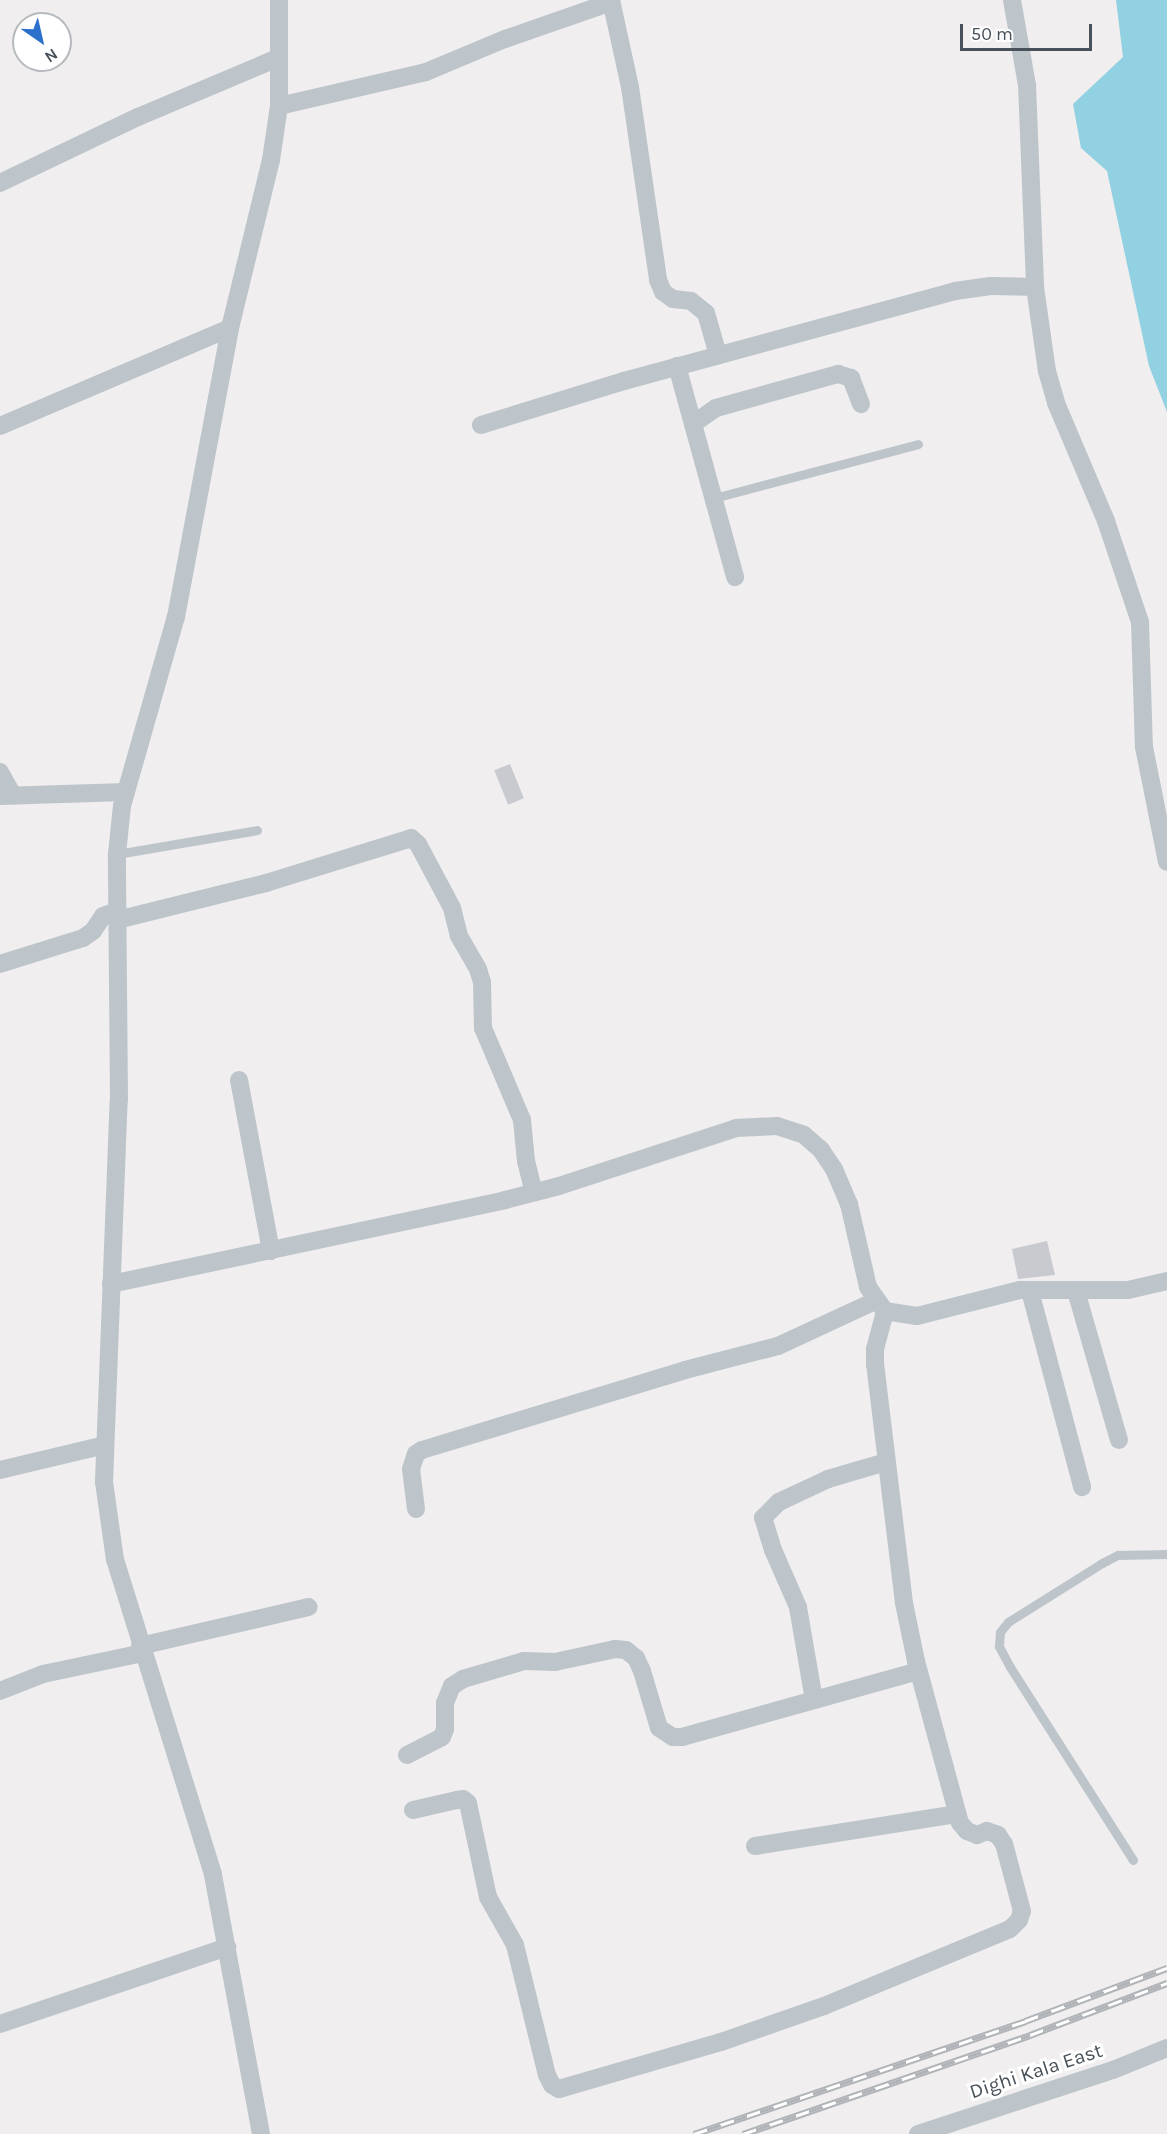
<!DOCTYPE html>
<html>
<head>
<meta charset="utf-8">
<style>
  body { margin:0 }
  #map { position:relative; width:1167px; height:2134px; overflow:hidden; background:#f0eeee; font-family:Karla,sans-serif }
  div>[style] { position:absolute }
  .water>* { inset:0; background:#91d1e2 }
  .building>* { inset:0; background:#c9cad0; transform-origin:0 0 }
  .lane>* { height:9px; margin:-4.5px; padding:0 4.5px; transform-origin:4.5px; border-radius:4.5px; background:#bdc5cb }
  .street>* { height:18px; margin:-9px; padding:0 9px; transform-origin:9px; border-radius:9px; background:#bdc5cb }
  .rail>* { height:7px; margin-top:-3.5px; transform-origin:0; background:repeating-linear-gradient(90deg,#fff 0 14px,#b0b3b7 0 28px); box-sizing:border-box; border-block:2px solid #b0b3b7 }
  span { translate:-50% -50%; white-space:nowrap; text-align:center; line-height:1.15; -webkit-text-stroke:6px #fff; paint-order:stroke }
  .street-label { font-size:20px; color:#485159 }
  .north { position:absolute; left:12px; top:12px; width:60px; height:60px; box-sizing:border-box; background:#fff; border:2px solid #b6b9bd; border-radius:50%; rotate:146deg; font-size:16px; font-weight:700; line-height:24px; text-align:center; color:#485159 }
  .north::after { content:''; display:block; margin:auto; width:21px; height:27px; background:#2b71cc; clip-path:polygon(50% 0,100% 100%,50% 72%,0 100%) }
  .scale { position:absolute; left:960px; top:24px; width:132px; height:27px; box-sizing:border-box; border:3px solid #485159; border-top:0; padding-left:8px; font-size:18px; line-height:21px; white-space:nowrap; color:#485159; -webkit-text-stroke:4px #fff; paint-order:stroke }
</style>
</head>
<body>
<div id="map">
  <div class="water">
    <i style="clip-path:polygon(1116px 0,1167px 0,1167px 412px,1149px 366px,1107px 171px,1081px 148px,1073px 104px,1123px 57px)"></i>
  </div>
  <div class="building">
    <i style="left:510px;top:764px;width:37px;height:17px;rotate:68deg"></i>
    <i style="clip-path:polygon(1047px 1241px,1055px 1275px,1018px 1279px,1012px 1249px)"></i>
  </div>
  <div class="lane">
    <i style="left:714px;top:498px;width:211px;rotate:-14.8deg"></i>
    <i style="left:117px;top:854px;width:142px;rotate:-9.7deg"></i>
    <i style="left:1133px;top:1860px;width:229px;rotate:-122.5deg"></i>
    <i style="left:1010px;top:1667px;width:24px;rotate:-118deg"></i>
    <i style="left:999px;top:1646px;width:14px;rotate:-86deg"></i>
    <i style="left:1000px;top:1632px;width:13px;rotate:-51deg"></i>
    <i style="left:1008px;top:1622px;width:111px;rotate:-32.1deg"></i>
    <i style="left:1102px;top:1563px;width:18px;rotate:-27deg"></i>
    <i style="left:1118px;top:1555px;width:49px;rotate:-1.2deg"></i>
  </div>
  <div class="street">
    <i style="left:611px;top:0;width:89px;rotate:77.7deg"></i>
    <i style="left:630px;top:87px;width:195px;rotate:81.7deg"></i>
    <i style="left:658px;top:280px;width:13px;rotate:67deg"></i>
    <i style="left:663px;top:292px;width:12px;rotate:35deg"></i>
    <i style="left:673px;top:299px;width:18px;rotate:6deg"></i>
    <i style="left:691px;top:301px;width:19px;rotate:39deg"></i>
    <i style="left:706px;top:313px;width:44px;rotate:74.1deg"></i>
    <i style="left:1012px;top:0;width:86px;rotate:80deg"></i>
    <i style="left:1027px;top:85px;width:202px;rotate:87.7deg"></i>
    <i style="left:1035px;top:287px;width:85px;rotate:81.9deg"></i>
    <i style="left:1047px;top:371px;width:33px;rotate:74deg"></i>
    <i style="left:1056px;top:403px;width:128px;rotate:67deg"></i>
    <i style="left:1106px;top:521px;width:107px;rotate:71.4deg"></i>
    <i style="left:1140px;top:622px;width:125px;rotate:88.2deg"></i>
    <i style="left:1144px;top:747px;width:117px;rotate:78.7deg"></i>
    <i style="left:279px;top:106px;width:151px;rotate:-13deg"></i>
    <i style="left:426px;top:72px;width:86px;rotate:-22.7deg"></i>
    <i style="left:505px;top:39px;width:112px;rotate:-19.2deg"></i>
    <i style="left:0;top:183px;width:153px;rotate:-25.6deg"></i>
    <i style="left:138px;top:117px;width:152px;rotate:-22.9deg"></i>
    <i style="left:677px;top:366px;width:219px;rotate:74.6deg"></i>
    <i style="left:693px;top:424px;width:28px;rotate:-35deg"></i>
    <i style="left:716px;top:408px;width:127px;rotate:-15.6deg"></i>
    <i style="left:838px;top:374px;width:14px;rotate:17deg"></i>
    <i style="left:851px;top:378px;width:28px;rotate:69deg"></i>
    <i style="left:481px;top:425px;width:150px;rotate:-17.1deg"></i>
    <i style="left:624px;top:381px;width:343px;rotate:-15.2deg"></i>
    <i style="left:955px;top:291px;width:36px;rotate:-8deg"></i>
    <i style="left:991px;top:286px;width:44px;rotate:1.3deg"></i>
    <i style="left:0;top:426px;width:250px;rotate:-23.1deg"></i>
    <i style="left:0;top:772px;width:25px;rotate:61deg"></i>
    <i style="left:0;top:796px;width:126px;rotate:-1.8deg"></i>
    <i style="left:117px;top:920px;width:154px;rotate:-13.9deg"></i>
    <i style="left:266px;top:883px;width:152px;rotate:-17.2deg"></i>
    <i style="left:411px;top:838px;width:9px;rotate:41deg"></i>
    <i style="left:418px;top:844px;width:72px;rotate:62deg"></i>
    <i style="left:452px;top:908px;width:29px;rotate:76deg"></i>
    <i style="left:459px;top:936px;width:38px;rotate:60deg"></i>
    <i style="left:478px;top:969px;width:14px;rotate:73deg"></i>
    <i style="left:482px;top:982px;width:46px;rotate:88.8deg"></i>
    <i style="left:483px;top:1028px;width:100px;rotate:67deg"></i>
    <i style="left:522px;top:1120px;width:41px;rotate:84.4deg"></i>
    <i style="left:526px;top:1161px;width:32px;rotate:76deg"></i>
    <i style="left:0;top:964px;width:87px;rotate:-17.4deg"></i>
    <i style="left:83px;top:938px;width:12px;rotate:-35deg"></i>
    <i style="left:93px;top:931px;width:18px;rotate:-56deg"></i>
    <i style="left:103px;top:916px;width:15px;rotate:-20deg"></i>
    <i style="left:239px;top:1080px;width:174px;rotate:79.4deg"></i>
    <i style="left:111px;top:1284px;width:403px;rotate:-12deg"></i>
    <i style="left:505px;top:1200px;width:56px;rotate:-14.5deg"></i>
    <i style="left:559px;top:1186px;width:186px;rotate:-18.1deg"></i>
    <i style="left:736px;top:1128px;width:41px;rotate:-2.8deg"></i>
    <i style="left:777px;top:1126px;width:28px;rotate:18deg"></i>
    <i style="left:804px;top:1135px;width:23px;rotate:41deg"></i>
    <i style="left:821px;top:1150px;width:23px;rotate:56deg"></i>
    <i style="left:834px;top:1169px;width:38px;rotate:67deg"></i>
    <i style="left:849px;top:1204px;width:85px;rotate:77.1deg"></i>
    <i style="left:868px;top:1287px;width:29px;rotate:55deg"></i>
    <i style="left:885px;top:1311px;width:32px;rotate:9deg"></i>
    <i style="left:917px;top:1316px;width:106px;rotate:-14.2deg"></i>
    <i style="left:1020px;top:1290px;width:108px"></i>
    <i style="left:1128px;top:1290px;width:40px;rotate:-13deg"></i>
    <i style="left:1030px;top:1291px;width:203px;rotate:75.1deg"></i>
    <i style="left:1076px;top:1291px;width:155px;rotate:73.9deg"></i>
    <i style="left:0;top:1470px;width:108px;rotate:-13.4deg"></i>
    <i style="left:416px;top:1509px;width:40px;rotate:-97.1deg"></i>
    <i style="left:411px;top:1469px;width:16px;rotate:-72deg"></i>
    <i style="left:416px;top:1454px;width:7px;rotate:-34deg"></i>
    <i style="left:422px;top:1450px;width:275px;rotate:-16.9deg"></i>
    <i style="left:685px;top:1370px;width:96px;rotate:-14.5deg"></i>
    <i style="left:778px;top:1346px;width:109px;rotate:-24.9deg"></i>
    <i style="left:140px;top:1646px;width:173px;rotate:-13deg"></i>
    <i style="left:0;top:1691px;width:46px;rotate:-21.6deg"></i>
    <i style="left:43px;top:1674px;width:102px;rotate:-11.9deg"></i>
    <i style="left:814px;top:1700px;width:94px;rotate:-99.8deg"></i>
    <i style="left:798px;top:1607px;width:62px;rotate:-113.7deg"></i>
    <i style="left:773px;top:1550px;width:34px;rotate:-107deg"></i>
    <i style="left:763px;top:1518px;width:23px;rotate:-45deg"></i>
    <i style="left:779px;top:1502px;width:54px;rotate:-25.1deg"></i>
    <i style="left:828px;top:1479px;width:60px;rotate:-16.3deg"></i>
    <i style="left:407px;top:1755px;width:39px;rotate:-27deg"></i>
    <i style="left:442px;top:1737px;width:9px;rotate:-69deg"></i>
    <i style="left:445px;top:1729px;width:26px;rotate:-90deg"></i>
    <i style="left:445px;top:1703px;width:18px;rotate:-68deg"></i>
    <i style="left:452px;top:1686px;width:13px;rotate:-32deg"></i>
    <i style="left:463px;top:1679px;width:64px;rotate:-16.4deg"></i>
    <i style="left:524px;top:1661px;width:31px;rotate:2deg"></i>
    <i style="left:555px;top:1662px;width:61px;rotate:-12.2deg"></i>
    <i style="left:615px;top:1649px;width:11px;rotate:5deg"></i>
    <i style="left:626px;top:1650px;width:13px;rotate:39deg"></i>
    <i style="left:636px;top:1658px;width:14px;rotate:65deg"></i>
    <i style="left:642px;top:1671px;width:59px;rotate:73.4deg"></i>
    <i style="left:659px;top:1728px;width:17px;rotate:33deg"></i>
    <i style="left:673px;top:1737px;width:9px"></i>
    <i style="left:682px;top:1737px;width:245px;rotate:-15.6deg"></i>
    <i style="left:413px;top:1810px;width:45px;rotate:-12.8deg"></i>
    <i style="left:457px;top:1800px;width:6px;rotate:-9deg"></i>
    <i style="left:463px;top:1799px;width:6px;rotate:39deg"></i>
    <i style="left:468px;top:1803px;width:96px;rotate:78deg"></i>
    <i style="left:488px;top:1897px;width:55px;rotate:60.6deg"></i>
    <i style="left:515px;top:1945px;width:134px;rotate:76.2deg"></i>
    <i style="left:547px;top:2075px;width:11px;rotate:63deg"></i>
    <i style="left:552px;top:2085px;width:8px;rotate:30deg"></i>
    <i style="left:559px;top:2089px;width:169px;rotate:-16.2deg"></i>
    <i style="left:721px;top:2042px;width:109px;rotate:-19.3deg"></i>
    <i style="left:824px;top:2006px;width:201px;rotate:-22.5deg"></i>
    <i style="left:1010px;top:1929px;width:13px;rotate:-45deg"></i>
    <i style="left:1019px;top:1920px;width:9px;rotate:-72deg"></i>
    <i style="left:1022px;top:1911px;width:69px;rotate:-105deg"></i>
    <i style="left:1004px;top:1844px;width:11px;rotate:-124deg"></i>
    <i style="left:998px;top:1835px;width:12px;rotate:-160deg"></i>
    <i style="left:987px;top:1831px;width:11px;rotate:158deg"></i>
    <i style="left:977px;top:1835px;width:11px;rotate:-158deg"></i>
    <i style="left:967px;top:1831px;width:11px;rotate:-131deg"></i>
    <i style="left:960px;top:1823px;width:168px;rotate:-105.2deg"></i>
    <i style="left:916px;top:1661px;width:59px;rotate:-101.7deg"></i>
    <i style="left:904px;top:1603px;width:240px;rotate:-96.9deg"></i>
    <i style="left:875px;top:1365px;width:16px;rotate:-90deg"></i>
    <i style="left:875px;top:1349px;width:39px;rotate:-75deg"></i>
    <i style="left:755px;top:1846px;width:205px;rotate:-9deg"></i>
    <i style="left:0;top:2024px;width:240px;rotate:-18.7deg"></i>
    <i style="left:261px;top:2134px;width:264px;rotate:-100.5deg"></i>
    <i style="left:213px;top:1874px;width:329px;rotate:-107.3deg"></i>
    <i style="left:115px;top:1560px;width:79px;rotate:-98deg"></i>
    <i style="left:104px;top:1482px;width:382px;rotate:-87.8deg"></i>
    <i style="left:119px;top:1100px;width:246px;rotate:-90.5deg"></i>
    <i style="left:117px;top:854px;width:48px;rotate:-84.1deg"></i>
    <i style="left:122px;top:806px;width:197px;rotate:-74.1deg"></i>
    <i style="left:176px;top:617px;width:294px;rotate:-79.4deg"></i>
    <i style="left:230px;top:328px;width:173px;rotate:-76.3deg"></i>
    <i style="left:271px;top:160px;width:55px;rotate:-81.6deg"></i>
    <i style="left:279px;top:106px;width:106px;rotate:-90deg"></i>
    <i style="left:918px;top:2134px;width:205px;rotate:-18.2deg"></i>
    <i style="left:1113px;top:2070px;width:58px;rotate:-22.2deg"></i>
  </div>
  <div class="rail">
    <i style="left:694px;top:2134px;width:350px;rotate:-18.8deg"></i>
    <i style="left:1025px;top:2021px;width:152px;rotate:-20.5deg"></i>
    <i style="left:743px;top:2134px;width:304px;rotate:-19deg"></i>
    <i style="left:1030px;top:2035px;width:147px;rotate:-20.8deg"></i>
  </div>
  <div class="street-label">
    <span style="left:1036px;top:2071px;rotate:-18deg">Dighi Kala East</span>
  </div>
  <div class="north">N</div>
  <div class="scale">50 m</div>
</div>
</body>
</html>
